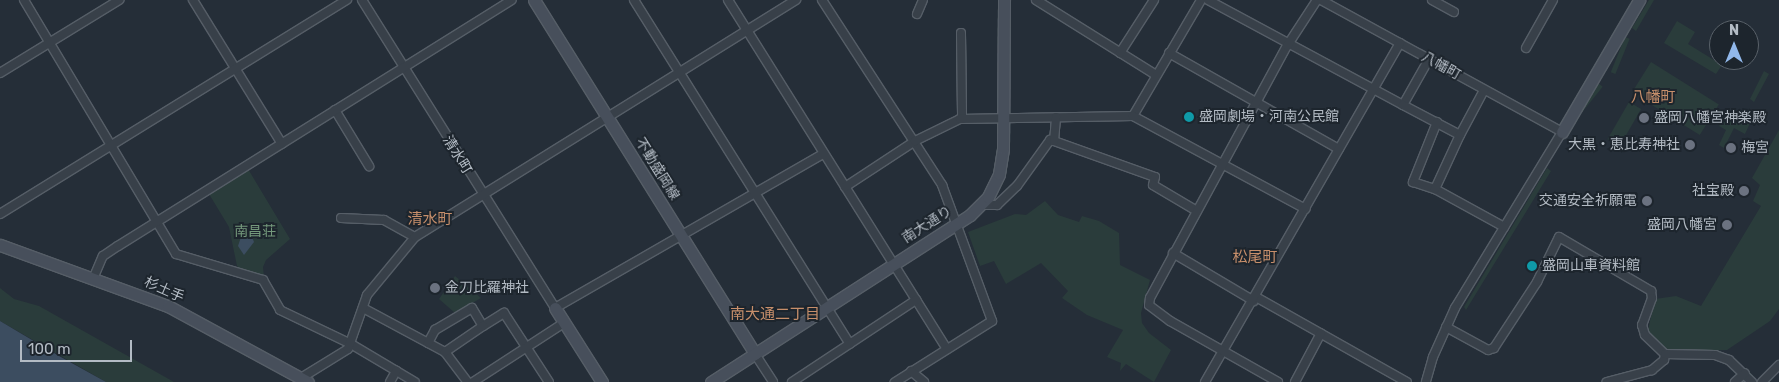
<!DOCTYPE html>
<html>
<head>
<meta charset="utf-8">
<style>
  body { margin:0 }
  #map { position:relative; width:1779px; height:382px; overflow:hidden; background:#252e38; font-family:Rubik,"Noto Sans JP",sans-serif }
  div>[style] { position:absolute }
  .green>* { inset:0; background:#2a3c3b; transform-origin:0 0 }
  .water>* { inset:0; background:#3c4d60 }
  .roads { filter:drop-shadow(1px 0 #565e67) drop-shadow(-1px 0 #565e67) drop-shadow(0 1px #565e67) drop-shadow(0 -1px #565e67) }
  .street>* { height:8px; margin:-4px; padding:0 4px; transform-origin:4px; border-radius:4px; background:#384049 }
  .secondary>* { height:11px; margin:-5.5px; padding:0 5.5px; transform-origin:5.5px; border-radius:5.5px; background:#474f5b }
  .dots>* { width:14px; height:14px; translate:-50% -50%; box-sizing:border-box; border:2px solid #1d252d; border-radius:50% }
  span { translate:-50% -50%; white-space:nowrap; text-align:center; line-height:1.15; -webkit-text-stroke:4px #1d252d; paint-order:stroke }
  .street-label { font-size:14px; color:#b3bbc4 }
  .poi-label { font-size:14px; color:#b3bbc4 }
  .left { translate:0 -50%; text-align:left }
  .right { translate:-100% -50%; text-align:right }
  .park-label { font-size:14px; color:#74987b }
  .neighbourhood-label { font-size:15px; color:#c78f6b }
  .north { position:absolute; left:1709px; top:20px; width:50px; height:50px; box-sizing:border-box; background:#1d252d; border:1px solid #596169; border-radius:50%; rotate:0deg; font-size:14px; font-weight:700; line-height:20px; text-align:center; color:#b3bbc4 }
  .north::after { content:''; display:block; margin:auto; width:18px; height:22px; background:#91b8eb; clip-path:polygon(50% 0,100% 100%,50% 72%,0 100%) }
  .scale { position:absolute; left:20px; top:340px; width:112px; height:22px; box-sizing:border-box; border:2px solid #b3bbc4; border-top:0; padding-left:6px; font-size:15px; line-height:18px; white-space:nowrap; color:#b3bbc4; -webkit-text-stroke:4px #1d252d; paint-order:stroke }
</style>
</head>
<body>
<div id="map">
  <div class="green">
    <i style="clip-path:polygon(1649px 0,1654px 0,1636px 31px,1632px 28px)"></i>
    <i style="clip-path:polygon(1677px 21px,1695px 32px,1688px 44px,1722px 65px,1716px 74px,1664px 43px)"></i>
    <i style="left:1625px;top:37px;width:5px;height:38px;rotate:22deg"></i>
    <i style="left:1651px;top:62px;width:80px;height:36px;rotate:32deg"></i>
    <i style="clip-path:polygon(1764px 71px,1769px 74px,1754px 102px,1750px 99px)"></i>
    <i style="left:1598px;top:83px;width:6px;height:51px;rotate:39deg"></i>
    <i style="left:1629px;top:102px;width:14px;height:43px;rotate:30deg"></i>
    <i style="clip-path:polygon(1729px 110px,1750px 123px,1745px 134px,1734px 128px,1724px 148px,1719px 145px,1726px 130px,1719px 126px)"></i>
    <i style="clip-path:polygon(1779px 130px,1779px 309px,1770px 321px,1727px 350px,1671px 352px,1656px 344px,1648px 330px,1655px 299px,1676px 296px,1701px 306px,1761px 206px,1753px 201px,1760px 185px,1752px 178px)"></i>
    <i style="clip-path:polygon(1547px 168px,1551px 171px,1466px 310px,1464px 307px)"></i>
    <i style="clip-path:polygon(248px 169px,290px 239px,266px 260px,263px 267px,264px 277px,247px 273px,237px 266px,229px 227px,209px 194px)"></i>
    <i style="clip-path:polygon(1045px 201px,1058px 215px,1079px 222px,1082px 216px,1099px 221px,1119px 233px,1120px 265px,1150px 280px,1141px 313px,1142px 323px,1149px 333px,1171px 350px,1154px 382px,1126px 364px,1120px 371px,1121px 363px,1107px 357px,1123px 330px,1087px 315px,1062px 298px,1068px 291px,1041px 263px,1006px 284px,994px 261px,980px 266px,968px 232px,1015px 214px,1026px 215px)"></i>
    <i style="clip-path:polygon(455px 276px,481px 298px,455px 313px,439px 299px)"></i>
    <i style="clip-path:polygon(0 288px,14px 299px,39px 306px,174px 382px,106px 382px,0 321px)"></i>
  </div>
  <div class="water">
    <i style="clip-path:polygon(243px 231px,250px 232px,254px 242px,244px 255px,238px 246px)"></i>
    <i style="clip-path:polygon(0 321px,59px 356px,106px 382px,0 382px)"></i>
  </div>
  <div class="roads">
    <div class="street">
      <i style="left:24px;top:0;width:296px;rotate:59.1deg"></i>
      <i style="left:176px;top:254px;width:91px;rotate:16.6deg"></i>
      <i style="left:263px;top:280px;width:34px;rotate:60deg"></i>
      <i style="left:280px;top:310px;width:79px;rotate:25.6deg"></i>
      <i style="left:351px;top:344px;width:74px;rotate:30.7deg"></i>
      <i style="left:193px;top:0;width:169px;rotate:58.3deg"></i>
      <i style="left:362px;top:0;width:363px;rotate:57.9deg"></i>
      <i style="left:555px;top:308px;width:309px;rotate:-29.9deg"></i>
      <i style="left:634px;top:0;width:406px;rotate:57.9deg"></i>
      <i style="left:728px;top:0;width:412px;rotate:57.9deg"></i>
      <i style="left:822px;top:0;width:221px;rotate:57deg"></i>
      <i style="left:942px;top:185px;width:145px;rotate:69.8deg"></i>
      <i style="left:992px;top:321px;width:115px;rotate:147.8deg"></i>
      <i style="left:1036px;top:0;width:142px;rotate:32deg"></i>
      <i style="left:1208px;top:0;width:221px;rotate:28.3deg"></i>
      <i style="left:1403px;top:105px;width:53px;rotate:-60.5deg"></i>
      <i style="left:1321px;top:0;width:275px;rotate:28.7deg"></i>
      <i style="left:1562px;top:132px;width:206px;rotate:121.3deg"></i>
      <i style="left:1455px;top:308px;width:54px;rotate:114.2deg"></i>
      <i style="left:1433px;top:357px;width:26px;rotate:106deg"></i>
      <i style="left:1432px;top:0;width:25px;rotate:29deg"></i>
      <i style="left:917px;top:14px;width:15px;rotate:-67deg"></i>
      <i style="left:961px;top:33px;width:86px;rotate:89.3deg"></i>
      <i style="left:1526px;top:48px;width:55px;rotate:-60.6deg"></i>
      <i style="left:1120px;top:53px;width:63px;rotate:-57.3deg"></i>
      <i style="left:1169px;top:53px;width:195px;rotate:29.5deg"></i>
      <i style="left:0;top:73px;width:140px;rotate:-31.5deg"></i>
      <i style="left:1403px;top:105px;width:64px;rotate:27.8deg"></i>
      <i style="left:1460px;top:135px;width:51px;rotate:-61.9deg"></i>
      <i style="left:335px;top:110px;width:66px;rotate:58.7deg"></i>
      <i style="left:1133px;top:116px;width:134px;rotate:-59.6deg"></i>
      <i style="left:1437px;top:122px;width:65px;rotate:111.8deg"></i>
      <i style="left:1413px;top:182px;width:23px;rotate:18deg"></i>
      <i style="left:1435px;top:189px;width:79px;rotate:28.8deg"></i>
      <i style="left:1054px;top:141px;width:107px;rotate:19.6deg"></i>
      <i style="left:1155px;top:177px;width:8px;rotate:104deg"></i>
      <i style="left:1153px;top:185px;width:51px;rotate:30.6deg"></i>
      <i style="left:845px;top:187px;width:84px;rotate:-33.3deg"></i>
      <i style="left:915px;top:141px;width:50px;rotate:-26.1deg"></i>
      <i style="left:960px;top:119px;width:173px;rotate:-1deg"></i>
      <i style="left:1133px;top:116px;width:196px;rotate:28.3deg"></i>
      <i style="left:1435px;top:189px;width:60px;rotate:-65.2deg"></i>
      <i style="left:981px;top:205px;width:16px"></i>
      <i style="left:997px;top:205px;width:28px;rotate:-44deg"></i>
      <i style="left:1017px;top:186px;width:57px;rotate:-54.3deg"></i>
      <i style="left:1050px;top:140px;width:4px;rotate:14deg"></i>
      <i style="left:1054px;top:141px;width:24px;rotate:-85deg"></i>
      <i style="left:0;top:214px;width:408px;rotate:-31.7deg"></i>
      <i style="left:341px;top:218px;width:43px;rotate:2.7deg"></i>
      <i style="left:384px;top:220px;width:35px;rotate:29deg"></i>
      <i style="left:1173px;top:253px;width:94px;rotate:30.7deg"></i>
      <i style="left:93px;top:279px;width:25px;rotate:-67deg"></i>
      <i style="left:103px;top:256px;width:18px;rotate:-34deg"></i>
      <i style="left:118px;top:246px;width:464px;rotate:-32deg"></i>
      <i style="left:1256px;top:297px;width:173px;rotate:29.4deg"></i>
      <i style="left:363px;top:308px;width:93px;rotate:28.2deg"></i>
      <i style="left:445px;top:352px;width:38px;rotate:53deg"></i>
      <i style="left:1446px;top:327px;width:48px;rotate:28.7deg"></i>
      <i style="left:1488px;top:350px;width:6px;rotate:-18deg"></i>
      <i style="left:1494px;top:348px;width:79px;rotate:-56.9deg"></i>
      <i style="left:1537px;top:282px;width:50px;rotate:-63.9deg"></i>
      <i style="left:1559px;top:237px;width:107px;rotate:30.4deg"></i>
      <i style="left:1651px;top:291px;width:7px;rotate:82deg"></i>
      <i style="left:1652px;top:298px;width:29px;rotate:110deg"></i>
      <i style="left:1642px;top:325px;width:10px;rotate:73deg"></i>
      <i style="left:1645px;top:335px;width:28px;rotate:44deg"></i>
      <i style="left:1665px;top:354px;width:6px;rotate:99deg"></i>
      <i style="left:1664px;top:360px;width:16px;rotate:140deg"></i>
      <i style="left:1652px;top:370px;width:47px;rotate:165.1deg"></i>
      <i style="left:428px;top:343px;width:15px;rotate:-62deg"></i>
      <i style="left:435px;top:330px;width:43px;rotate:-30.7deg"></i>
      <i style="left:472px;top:308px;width:21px;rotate:59deg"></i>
      <i style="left:483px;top:326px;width:25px;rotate:-32deg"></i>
      <i style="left:504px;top:313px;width:82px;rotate:56.9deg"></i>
      <i style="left:445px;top:352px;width:46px;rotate:-34.4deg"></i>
      <i style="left:755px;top:354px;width:33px;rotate:57deg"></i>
      <i style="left:1665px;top:354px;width:50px;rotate:1.1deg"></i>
      <i style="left:1715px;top:355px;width:15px;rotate:20deg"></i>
      <i style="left:1729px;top:360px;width:32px;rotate:44deg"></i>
      <i style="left:911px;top:371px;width:17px;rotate:40deg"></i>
      <i style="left:301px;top:378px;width:55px;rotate:-31.7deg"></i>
      <i style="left:348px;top:349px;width:57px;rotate:-70.6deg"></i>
      <i style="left:367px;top:295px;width:75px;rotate:-50.4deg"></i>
      <i style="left:415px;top:237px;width:449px;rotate:-31.9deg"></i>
      <i style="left:390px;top:382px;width:13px;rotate:-61deg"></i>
      <i style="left:473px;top:382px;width:108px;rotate:-33deg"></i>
      <i style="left:792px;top:382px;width:149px;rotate:-33.5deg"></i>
      <i style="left:1205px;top:382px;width:391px;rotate:-60.1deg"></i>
      <i style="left:1278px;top:382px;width:124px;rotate:-150.5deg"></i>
      <i style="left:1170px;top:321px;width:26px;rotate:-143deg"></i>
      <i style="left:1149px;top:305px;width:7px;rotate:-82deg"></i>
      <i style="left:1150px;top:298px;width:287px;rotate:-61.5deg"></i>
      <i style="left:1287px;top:46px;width:55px;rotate:-56.9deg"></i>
      <i style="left:1295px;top:382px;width:55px;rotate:-62deg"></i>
      <i style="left:1735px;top:382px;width:13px;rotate:-42deg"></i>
      <i style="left:1762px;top:382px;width:24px;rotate:-45deg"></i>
    </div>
    <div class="secondary">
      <i style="left:534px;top:0;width:417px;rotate:58deg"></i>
      <i style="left:1562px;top:132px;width:153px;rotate:-59.7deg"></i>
      <i style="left:0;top:245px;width:179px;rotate:20deg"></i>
      <i style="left:168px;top:306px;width:159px;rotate:28.5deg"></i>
      <i style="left:555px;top:308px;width:88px;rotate:57.6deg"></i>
      <i style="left:711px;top:382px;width:308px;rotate:-32.8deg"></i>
      <i style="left:970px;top:215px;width:25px;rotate:-45deg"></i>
      <i style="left:988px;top:197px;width:25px;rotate:-64deg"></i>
      <i style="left:999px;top:174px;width:26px;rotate:-81deg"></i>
      <i style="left:1003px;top:148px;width:148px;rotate:-89.6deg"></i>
    </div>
  </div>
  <div class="dots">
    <i style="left:1189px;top:117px;background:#0f9aa8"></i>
    <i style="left:1644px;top:118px;background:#6b7280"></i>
    <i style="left:1690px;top:145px;background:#6b7280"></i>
    <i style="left:1731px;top:148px;background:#6b7280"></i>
    <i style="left:1744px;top:191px;background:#6b7280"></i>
    <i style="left:1647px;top:201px;background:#6b7280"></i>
    <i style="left:1727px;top:225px;background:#6b7280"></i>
    <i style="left:1532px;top:266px;background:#0f9aa8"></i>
    <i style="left:435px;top:288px;background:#6b7280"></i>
  </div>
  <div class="street-label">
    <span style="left:1441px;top:66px;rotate:29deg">八幡町</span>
    <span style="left:457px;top:155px;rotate:58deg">清水町</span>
    <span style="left:657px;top:169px;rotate:58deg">不動盛岡線</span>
    <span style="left:927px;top:225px;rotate:-33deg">南大通り</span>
    <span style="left:164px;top:290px;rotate:24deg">杉土手</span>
  </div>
  <div class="poi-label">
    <span class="left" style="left:1199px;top:117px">盛岡劇場・河南公民館</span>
    <span class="left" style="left:1654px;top:118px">盛岡八幡宮神楽殿</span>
    <span class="right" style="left:1680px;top:145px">大黒・恵比寿神社</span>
    <span class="left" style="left:1741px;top:148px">梅宮</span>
    <span class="right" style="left:1734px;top:191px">社宝殿</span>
    <span class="right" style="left:1637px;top:201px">交通安全祈願電</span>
    <span class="right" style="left:1717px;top:225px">盛岡八幡宮</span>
    <span class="left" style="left:1542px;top:266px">盛岡山車資料館</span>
    <span class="left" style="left:445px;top:288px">金刀比羅神社</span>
  </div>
  <div class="park-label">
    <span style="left:255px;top:232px">南昌荘</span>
  </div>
  <div class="neighbourhood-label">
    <span style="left:1653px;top:98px">八幡町</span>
    <span style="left:430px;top:220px">清水町</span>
    <span style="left:1255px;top:258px">松尾町</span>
    <span style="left:775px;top:315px">南大通二丁目</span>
  </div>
  <div class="north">N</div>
  <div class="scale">100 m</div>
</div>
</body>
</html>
